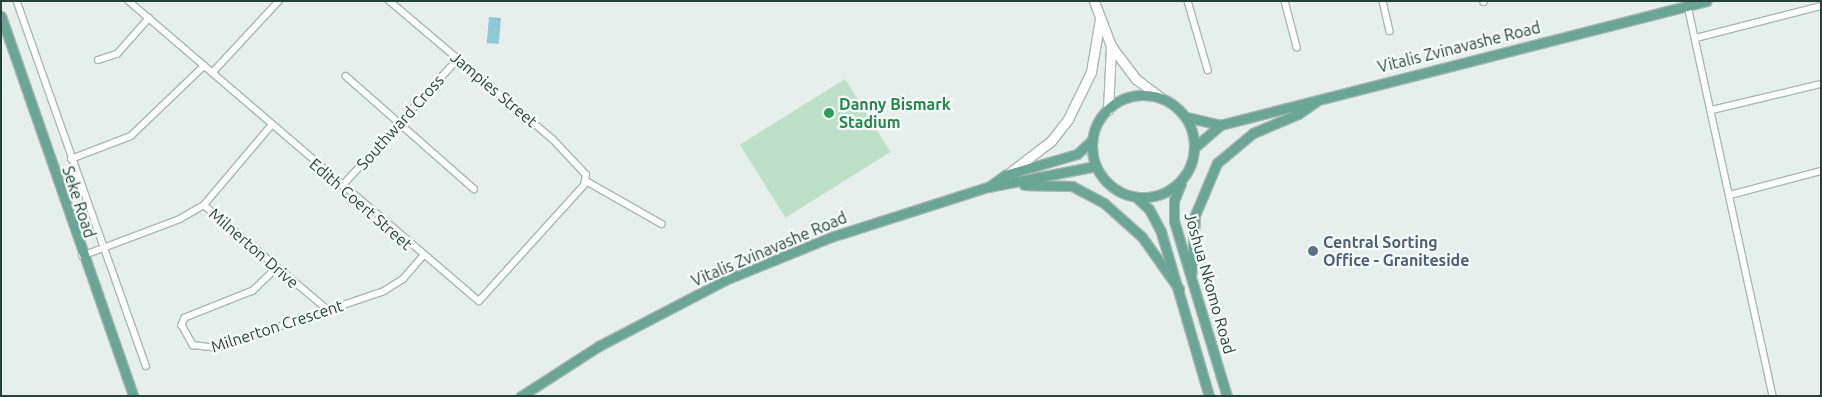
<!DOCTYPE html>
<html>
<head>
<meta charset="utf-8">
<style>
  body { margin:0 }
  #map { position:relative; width:1822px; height:397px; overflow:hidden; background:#e6efeb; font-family:Ubuntu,sans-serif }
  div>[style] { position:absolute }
  .green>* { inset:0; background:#bfe0c8; transform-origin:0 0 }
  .water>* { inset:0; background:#8ec9d4; transform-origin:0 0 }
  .roads { filter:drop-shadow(1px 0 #a8b8b2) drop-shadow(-1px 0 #a8b8b2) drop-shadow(0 1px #a8b8b2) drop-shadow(0 -1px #a8b8b2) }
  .street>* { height:5.5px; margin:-2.75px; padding:0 2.75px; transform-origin:2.75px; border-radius:2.75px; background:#fff }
  .secondary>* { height:9px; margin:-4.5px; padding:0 4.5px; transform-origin:4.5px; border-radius:4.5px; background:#fff }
  .primary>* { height:9px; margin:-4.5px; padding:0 4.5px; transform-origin:4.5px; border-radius:4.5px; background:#6aa596 }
  .primary>.ring { margin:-4.5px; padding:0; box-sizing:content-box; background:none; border:9px solid #6aa596; border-radius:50% }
  .dots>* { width:14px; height:14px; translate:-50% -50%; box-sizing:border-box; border:2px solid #f7fbf9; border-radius:50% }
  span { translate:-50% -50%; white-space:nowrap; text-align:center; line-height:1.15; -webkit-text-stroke:4.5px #f7fbf9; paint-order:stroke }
  .street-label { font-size:16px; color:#24423a }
  .leisure-label { font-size:16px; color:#27864d; font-weight:700 }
  .left { translate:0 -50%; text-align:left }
  .service-label { font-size:16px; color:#4e5e75; font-weight:700 }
  .frame { position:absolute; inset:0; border:2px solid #24423a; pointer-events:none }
</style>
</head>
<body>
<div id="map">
  <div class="green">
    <i style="left:845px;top:79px;width:86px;height:124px;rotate:58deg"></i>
  </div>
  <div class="water">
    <i style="left:489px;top:17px;width:12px;height:26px;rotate:5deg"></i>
  </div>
  <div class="roads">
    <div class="street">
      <i style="left:17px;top:1px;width:387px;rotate:70.5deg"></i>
      <i style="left:129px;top:1px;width:461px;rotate:40.6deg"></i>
      <i style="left:479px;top:301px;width:156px;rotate:-47.8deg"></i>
      <i style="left:584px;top:185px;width:10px;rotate:-79deg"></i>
      <i style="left:586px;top:175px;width:48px;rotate:-133.3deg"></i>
      <i style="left:553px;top:140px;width:215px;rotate:-139.7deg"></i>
      <i style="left:1188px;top:1px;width:72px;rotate:73.8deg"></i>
      <i style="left:1285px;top:1px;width:48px;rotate:75.4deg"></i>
      <i style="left:1383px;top:1px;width:31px;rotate:77deg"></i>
      <i style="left:1484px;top:1px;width:1px;rotate:90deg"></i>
      <i style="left:1688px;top:6px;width:399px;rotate:77.7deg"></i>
      <i style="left:1696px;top:38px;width:129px;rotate:-14.4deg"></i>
      <i style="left:98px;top:60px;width:20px;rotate:-18deg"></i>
      <i style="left:117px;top:54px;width:48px;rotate:-48.4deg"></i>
      <i style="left:212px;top:73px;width:98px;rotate:-47.1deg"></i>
      <i style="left:346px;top:76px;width:171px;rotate:41.4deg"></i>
      <i style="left:1712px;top:110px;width:112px;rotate:-13.4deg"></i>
      <i style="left:71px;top:159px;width:64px;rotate:-21deg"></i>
      <i style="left:131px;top:136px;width:101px;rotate:-43.8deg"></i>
      <i style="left:586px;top:181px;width:87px;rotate:29.5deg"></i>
      <i style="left:342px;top:186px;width:172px;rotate:-47.6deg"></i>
      <i style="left:1730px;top:195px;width:94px;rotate:-14.8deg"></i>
      <i style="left:204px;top:205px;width:161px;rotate:40.2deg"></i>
      <i style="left:82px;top:256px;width:105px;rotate:-20.7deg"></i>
      <i style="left:180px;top:219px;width:28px;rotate:-30deg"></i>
      <i style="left:204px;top:205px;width:102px;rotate:-49.8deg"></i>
      <i style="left:276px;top:269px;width:32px;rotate:136deg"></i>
      <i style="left:253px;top:291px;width:73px;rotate:158.3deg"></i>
      <i style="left:185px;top:318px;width:8px;rotate:113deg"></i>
      <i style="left:182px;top:325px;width:23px;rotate:61deg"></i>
      <i style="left:193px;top:345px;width:23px;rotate:7deg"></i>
      <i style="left:216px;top:348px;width:177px;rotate:-18.7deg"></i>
      <i style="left:384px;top:291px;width:22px;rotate:-32deg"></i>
      <i style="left:403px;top:279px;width:29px;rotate:-49deg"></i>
    </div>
    <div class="secondary">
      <i style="left:1094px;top:1px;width:48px;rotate:69.3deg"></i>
      <i style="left:1111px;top:46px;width:41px;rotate:52.9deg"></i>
      <i style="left:1136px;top:79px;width:31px;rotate:37deg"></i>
      <i style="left:1108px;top:110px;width:64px;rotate:-87.3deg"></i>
      <i style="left:1008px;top:174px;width:54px;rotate:-37.5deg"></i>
      <i style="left:1051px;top:141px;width:28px;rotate:-52deg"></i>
      <i style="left:1068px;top:119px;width:52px;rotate:-63.9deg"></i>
      <i style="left:1091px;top:72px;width:54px;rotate:-80.4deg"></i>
    </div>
    <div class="primary">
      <i style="left:1px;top:16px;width:402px;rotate:70.8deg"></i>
      <i class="ring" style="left:1092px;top:95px;width:93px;height:93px"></i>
      <i style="left:1186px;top:117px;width:35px;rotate:13deg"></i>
      <i style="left:1220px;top:125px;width:502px;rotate:-14.31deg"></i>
      <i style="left:1195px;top:147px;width:33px;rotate:-41deg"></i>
      <i style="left:1181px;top:183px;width:18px;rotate:112deg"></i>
      <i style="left:1174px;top:200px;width:21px;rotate:90deg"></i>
      <i style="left:1174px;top:221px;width:183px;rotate:73.2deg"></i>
      <i style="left:1024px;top:185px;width:48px;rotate:1.2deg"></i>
      <i style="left:1072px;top:186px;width:36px;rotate:28deg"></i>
      <i style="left:1104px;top:203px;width:51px;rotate:41.8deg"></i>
      <i style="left:1142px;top:237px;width:64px;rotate:54.6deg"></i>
      <i style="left:990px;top:186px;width:19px;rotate:-36deg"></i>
      <i style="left:1005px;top:175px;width:75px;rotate:-16.3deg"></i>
      <i style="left:1077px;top:154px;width:21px;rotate:-43deg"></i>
      <i style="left:1136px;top:197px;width:18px;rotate:43deg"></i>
      <i style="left:1149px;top:209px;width:26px;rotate:62deg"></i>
      <i style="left:1161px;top:232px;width:171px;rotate:73.7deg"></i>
      <i style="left:1191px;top:277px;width:62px;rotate:-86.3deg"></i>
      <i style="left:1195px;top:215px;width:56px;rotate:-67.1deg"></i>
      <i style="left:1217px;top:163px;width:47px;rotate:-39.8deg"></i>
      <i style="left:1253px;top:133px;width:49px;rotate:-22.9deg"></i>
      <i style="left:1298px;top:114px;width:24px;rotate:-35deg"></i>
      <i style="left:521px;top:396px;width:93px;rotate:-32.7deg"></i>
      <i style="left:599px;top:346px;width:142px;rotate:-27.6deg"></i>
      <i style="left:725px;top:280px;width:114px;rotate:-22.1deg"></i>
      <i style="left:831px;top:237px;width:165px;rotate:-17.7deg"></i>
      <i style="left:988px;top:187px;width:110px;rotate:-11deg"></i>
    </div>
  </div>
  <div class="dots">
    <i style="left:829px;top:113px;background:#2e9e5b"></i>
    <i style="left:1313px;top:251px;background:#5c6f8a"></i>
  </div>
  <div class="street-label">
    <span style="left:1459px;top:47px;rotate:-14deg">Vitalis Zvinavashe Road</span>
    <span style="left:494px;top:89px;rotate:40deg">Jampies Street</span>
    <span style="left:400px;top:122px;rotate:-48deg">Southward Cross</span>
    <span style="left:79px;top:202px;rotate:72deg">Seke Road</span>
    <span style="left:361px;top:204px;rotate:41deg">Edith Coert Street</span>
    <span style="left:254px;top:248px;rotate:41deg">Milnerton Drive</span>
    <span style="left:769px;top:249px;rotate:-23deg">Vitalis Zvinavashe Road</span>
    <span style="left:1210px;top:283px;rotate:74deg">Joshua Nkomo Road</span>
    <span style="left:277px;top:326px;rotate:-18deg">Milnerton Crescent</span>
  </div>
  <div class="leisure-label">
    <span class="left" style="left:839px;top:113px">Danny Bismark<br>Stadium</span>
  </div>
  <div class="service-label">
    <span class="left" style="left:1323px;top:251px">Central Sorting<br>Office - Graniteside</span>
  </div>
  <div class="frame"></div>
</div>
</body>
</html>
